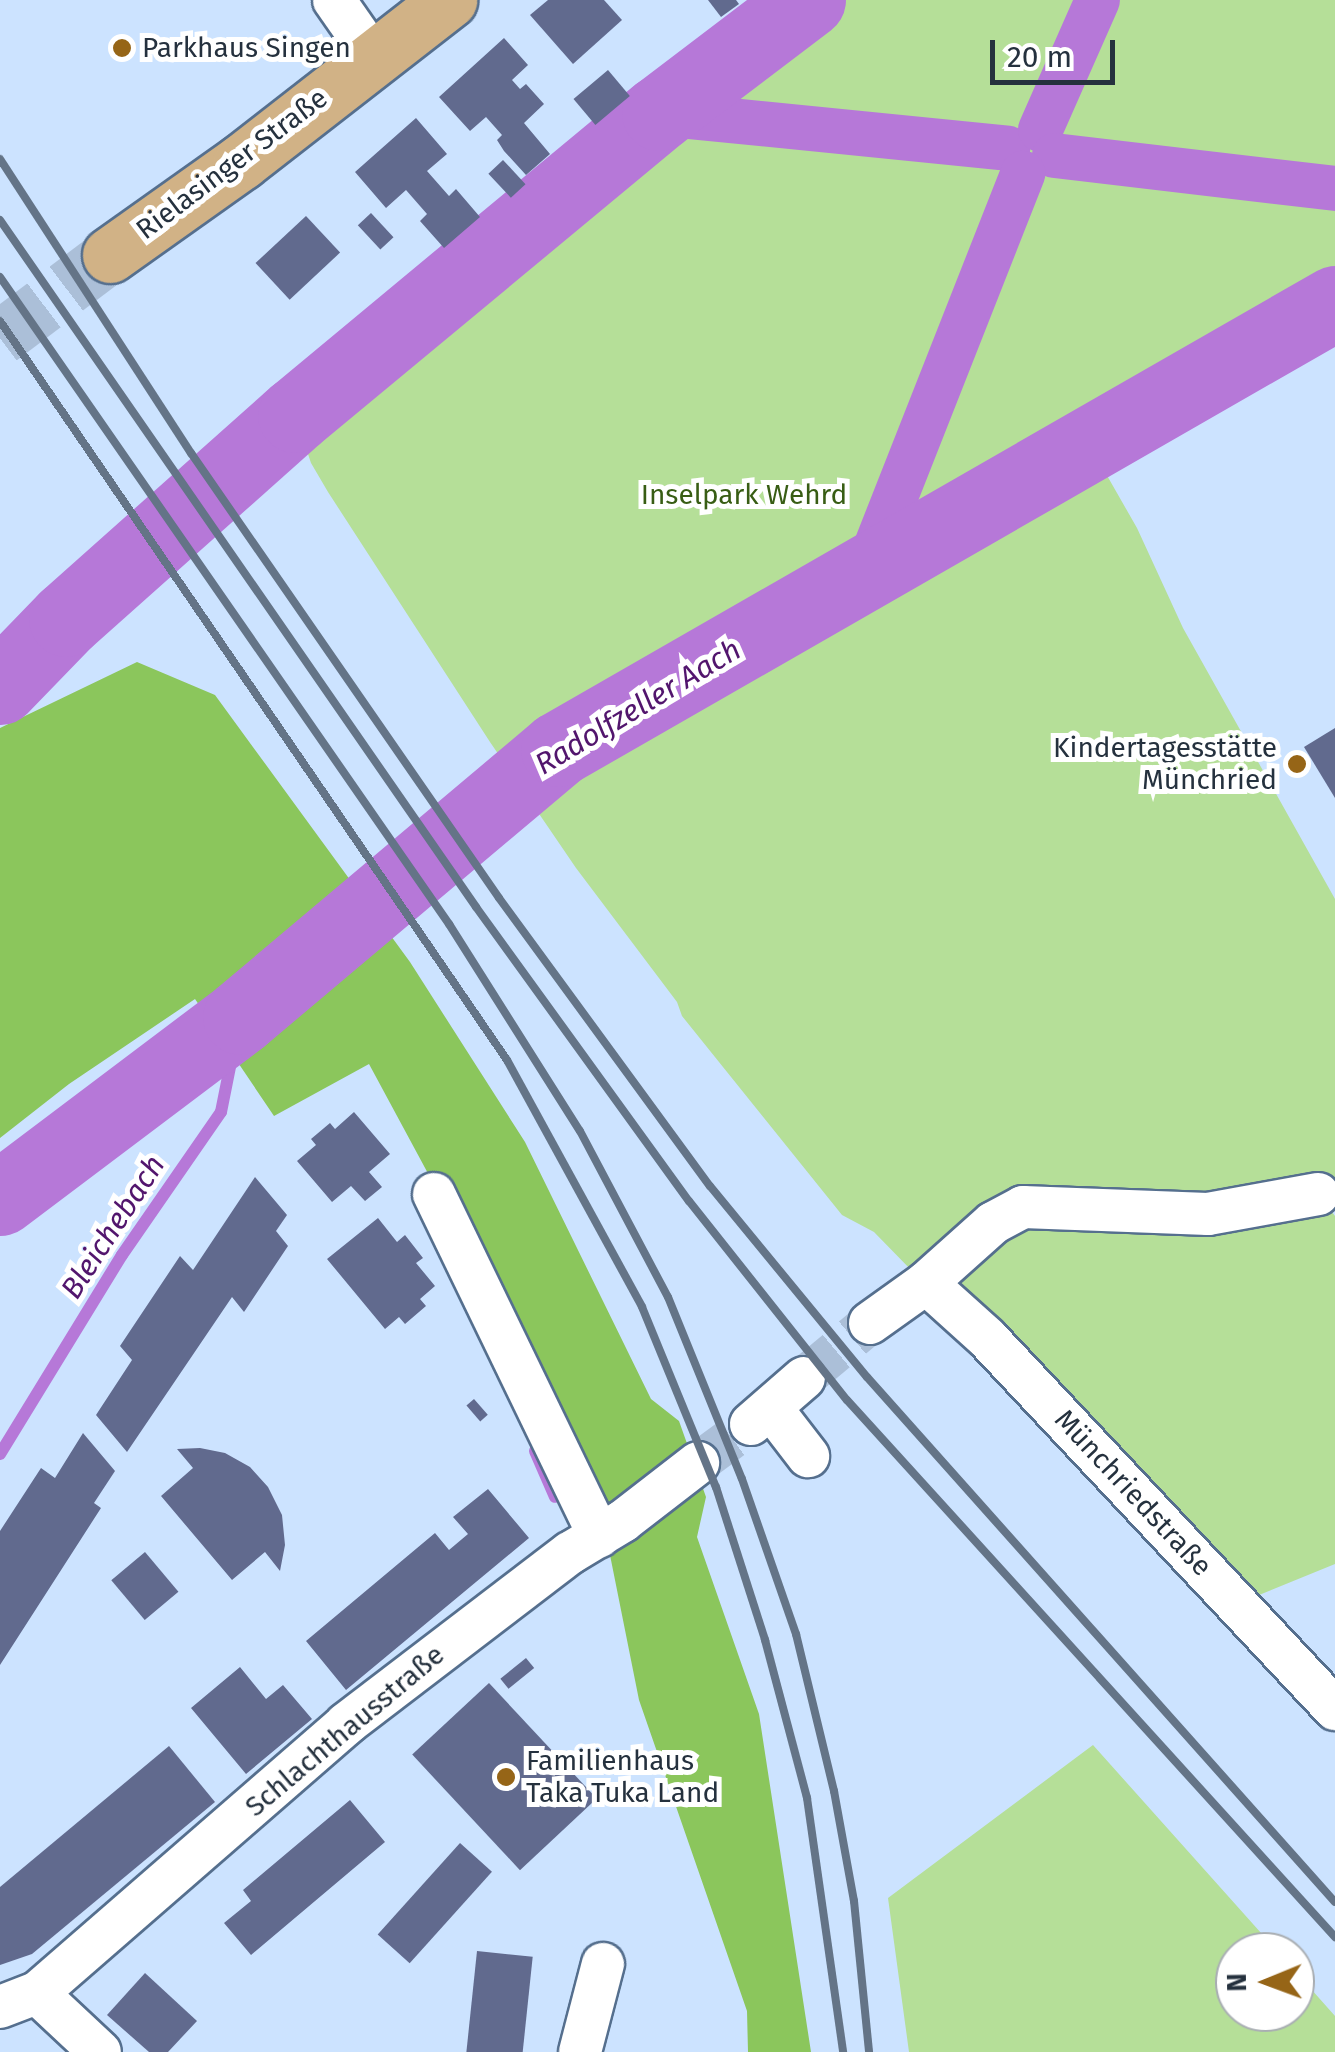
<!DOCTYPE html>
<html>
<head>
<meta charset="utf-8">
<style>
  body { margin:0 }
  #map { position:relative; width:1335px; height:2052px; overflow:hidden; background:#cce3ff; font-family:"Fira Sans",sans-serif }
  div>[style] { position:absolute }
  .green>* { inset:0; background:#b5df98 }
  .forest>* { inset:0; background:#8bc65c }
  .stream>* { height:12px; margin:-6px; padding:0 6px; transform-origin:6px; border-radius:6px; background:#b678d8 }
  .canal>* { height:45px; margin:-22.5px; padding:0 22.5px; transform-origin:22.5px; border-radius:22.5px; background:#b678d8 }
  .river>* { height:75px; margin:-37.5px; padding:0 37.5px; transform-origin:37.5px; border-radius:37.5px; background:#b678d8 }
  .building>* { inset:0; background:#616a8e; transform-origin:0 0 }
  .minor-tunnel>* { height:42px; margin-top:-21px; transform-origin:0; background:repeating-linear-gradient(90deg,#abbfd8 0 42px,transparent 0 63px) }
  .major-tunnel>* { height:55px; margin-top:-27.5px; transform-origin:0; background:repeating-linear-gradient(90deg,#abbfd8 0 55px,transparent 0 83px) }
  .roads { filter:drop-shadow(2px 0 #556f8e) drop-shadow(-2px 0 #556f8e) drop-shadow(0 2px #556f8e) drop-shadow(0 -2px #556f8e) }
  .minor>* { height:42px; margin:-21px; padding:0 21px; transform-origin:21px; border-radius:21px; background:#fff }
  .major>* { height:55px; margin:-27.5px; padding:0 27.5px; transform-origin:27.5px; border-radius:27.5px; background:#d1b286 }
  .rail>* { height:8px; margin:-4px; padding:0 4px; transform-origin:4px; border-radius:4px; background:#647487 }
  .dots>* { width:28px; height:28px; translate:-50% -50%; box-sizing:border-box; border:5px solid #fff; border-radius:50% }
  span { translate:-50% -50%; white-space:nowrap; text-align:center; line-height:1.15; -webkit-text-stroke:10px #fff; paint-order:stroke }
  .poi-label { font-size:28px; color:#25313e }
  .left { translate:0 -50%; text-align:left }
  .right { translate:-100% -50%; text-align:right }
  .street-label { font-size:28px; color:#25313e }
  .park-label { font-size:28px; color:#385d14 }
  .water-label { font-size:30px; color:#52156d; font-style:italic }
  .north { position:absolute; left:1215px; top:1932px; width:100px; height:100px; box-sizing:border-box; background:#fff; border:2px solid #a8adb2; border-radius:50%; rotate:269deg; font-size:28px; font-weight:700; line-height:40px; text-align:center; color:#25313e }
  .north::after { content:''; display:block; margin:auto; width:35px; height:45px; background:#966517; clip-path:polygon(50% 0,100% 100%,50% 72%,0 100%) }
  .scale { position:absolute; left:990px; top:40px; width:125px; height:45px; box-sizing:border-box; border:5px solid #25313e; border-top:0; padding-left:12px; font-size:30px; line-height:35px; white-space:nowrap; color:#25313e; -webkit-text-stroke:8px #fff; paint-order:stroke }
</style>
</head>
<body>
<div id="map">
  <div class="green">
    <i style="clip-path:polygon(808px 0,1335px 0,1335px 303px,1089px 444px,1137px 528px,1183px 628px,1335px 899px,1335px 1184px,1318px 1194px,1335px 1216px,1335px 1564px,1237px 1604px,874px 1232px,842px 1215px,682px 1016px,677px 1002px,576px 868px,490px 742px,328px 492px,311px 463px,295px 415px,659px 113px)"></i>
    <i style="clip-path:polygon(1093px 1745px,1278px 1952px,1235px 1952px,1235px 2012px,1295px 2012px,1295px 1971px,1335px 2016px,1335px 2052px,909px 2052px,888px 1898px)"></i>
  </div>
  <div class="forest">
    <i style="clip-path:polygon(137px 662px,215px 695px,410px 962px,525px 1142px,651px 1399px,679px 1421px,706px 1497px,697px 1537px,759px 1714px,811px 2052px,748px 2052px,747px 2011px,639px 1700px,596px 1485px,369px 1064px,274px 1116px,195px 999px,69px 1084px,0 1138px,0 728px)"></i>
  </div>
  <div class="stream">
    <i style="left:535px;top:1451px;width:50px;rotate:66.5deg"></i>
    <i style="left:0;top:1454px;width:233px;rotate:-58.5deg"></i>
    <i style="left:122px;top:1255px;width:174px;rotate:-55.3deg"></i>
    <i style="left:221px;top:1112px;width:97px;rotate:-78.7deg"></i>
  </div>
  <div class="canal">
    <i style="left:659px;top:113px;width:350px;rotate:5.7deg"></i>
    <i style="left:1040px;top:129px;width:141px;rotate:-66.2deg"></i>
    <i style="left:1054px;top:155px;width:283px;rotate:6.7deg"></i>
    <i style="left:866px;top:570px;width:427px;rotate:-68.5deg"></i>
  </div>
  <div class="river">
    <i style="left:0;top:687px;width:95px;rotate:-45.9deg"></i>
    <i style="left:66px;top:619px;width:307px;rotate:-41.7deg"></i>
    <i style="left:295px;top:415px;width:473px;rotate:-39.7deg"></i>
    <i style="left:659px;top:113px;width:187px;rotate:-37.2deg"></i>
    <i style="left:0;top:1198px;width:301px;rotate:-37deg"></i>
    <i style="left:240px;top:1017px;width:416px;rotate:-40.1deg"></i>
    <i style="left:558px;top:749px;width:896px;rotate:-29.86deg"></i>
  </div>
  <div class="building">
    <i style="clip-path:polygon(548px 0,604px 0,622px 20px,573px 64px,530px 15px)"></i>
    <i style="clip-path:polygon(708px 0,736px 0,739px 4px,721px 17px)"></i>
    <i style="clip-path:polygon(504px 38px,528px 65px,512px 80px,520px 89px,526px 84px,544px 104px,524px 123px,550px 154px,526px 175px,504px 151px,497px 140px,502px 135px,486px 117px,470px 131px,439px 97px)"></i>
    <i style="left:608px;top:70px;width:34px;height:45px;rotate:50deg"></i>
    <i style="clip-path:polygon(416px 118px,447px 154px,427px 171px,449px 196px,456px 189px,480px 217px,444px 248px,420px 221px,427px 214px,406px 190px,386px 208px,355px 172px)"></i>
    <i style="left:503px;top:160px;width:33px;height:20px;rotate:47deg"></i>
    <i style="left:371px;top:213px;width:33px;height:18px;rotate:47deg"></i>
    <i style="left:306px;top:216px;width:50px;height:69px;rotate:47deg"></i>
    <i style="clip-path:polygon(1335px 728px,1335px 798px,1304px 747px)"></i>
    <i style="clip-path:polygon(354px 1112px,390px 1154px,369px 1172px,382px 1187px,365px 1201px,351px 1186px,332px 1202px,297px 1161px,316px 1145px,311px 1139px,330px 1123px,335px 1129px)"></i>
    <i style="clip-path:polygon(255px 1177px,287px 1215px,276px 1231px,288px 1246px,244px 1312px,232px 1297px,127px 1452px,96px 1415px,132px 1360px,120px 1346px,180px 1256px,193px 1270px)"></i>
    <i style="clip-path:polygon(378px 1218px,397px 1242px,405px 1235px,423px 1258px,416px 1263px,435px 1286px,420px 1299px,426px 1306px,405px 1324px,399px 1317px,385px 1329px,327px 1259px)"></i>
    <i style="left:474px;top:1399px;width:21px;height:10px;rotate:49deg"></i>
    <i style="clip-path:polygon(83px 1433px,115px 1471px,94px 1503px,101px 1508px,0 1665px,0 1531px,41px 1468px,55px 1478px)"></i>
    <i style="clip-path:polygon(200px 1448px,225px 1453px,250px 1467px,268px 1487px,282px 1515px,285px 1545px,280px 1571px,265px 1552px,232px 1580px,161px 1496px,193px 1468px,177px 1449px)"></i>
    <i style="clip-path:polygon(488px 1489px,529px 1538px,346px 1690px,306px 1641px,435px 1533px,449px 1550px,468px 1534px,453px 1517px)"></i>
    <i style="left:145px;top:1552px;width:52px;height:44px;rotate:50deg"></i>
    <i style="left:526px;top:1658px;width:13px;height:33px;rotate:51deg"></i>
    <i style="clip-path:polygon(240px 1667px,266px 1699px,283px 1685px,312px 1719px,246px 1774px,191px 1708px)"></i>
    <i style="left:489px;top:1683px;width:158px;height:105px;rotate:47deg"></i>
    <i style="clip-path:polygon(169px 1746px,215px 1802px,32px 1954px,0 1965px,0 1887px)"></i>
    <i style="clip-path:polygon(350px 1800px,385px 1842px,251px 1955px,224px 1923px,251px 1901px,243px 1890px)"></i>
    <i style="left:460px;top:1843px;width:43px;height:123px;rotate:42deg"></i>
    <i style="left:477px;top:1951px;width:56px;height:102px;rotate:6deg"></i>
    <i style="clip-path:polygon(145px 1973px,197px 2021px,168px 2052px,149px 2052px,107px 2015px)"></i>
  </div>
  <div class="minor-tunnel">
    <i style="left:804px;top:1378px;width:86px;rotate:-39.8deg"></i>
    <i style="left:698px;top:1463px;width:66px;rotate:-36.3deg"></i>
  </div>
  <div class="major-tunnel">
    <i style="left:0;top:338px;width:138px;rotate:-37deg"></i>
  </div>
  <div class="roads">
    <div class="minor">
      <i style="left:334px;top:0;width:68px;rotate:55.1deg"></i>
      <i style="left:434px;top:1194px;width:380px;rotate:64.2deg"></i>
      <i style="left:926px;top:1283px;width:82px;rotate:42deg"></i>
      <i style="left:987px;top:1338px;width:509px;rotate:46.83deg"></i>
      <i style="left:870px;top:1323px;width:69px;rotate:-35.5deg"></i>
      <i style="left:926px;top:1283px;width:90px;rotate:-41.8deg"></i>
      <i style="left:993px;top:1223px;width:34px;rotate:-28deg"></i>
      <i style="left:1023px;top:1207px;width:185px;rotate:2.2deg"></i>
      <i style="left:1208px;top:1214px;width:112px;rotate:-10.3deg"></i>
      <i style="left:771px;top:1408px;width:61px;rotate:52.4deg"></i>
      <i style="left:751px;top:1424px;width:70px;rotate:-41deg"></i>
      <i style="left:37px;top:1993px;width:86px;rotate:43.1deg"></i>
      <i style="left:0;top:2007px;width:40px;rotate:-21deg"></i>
      <i style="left:37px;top:1993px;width:410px;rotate:-41deg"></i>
      <i style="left:346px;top:1724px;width:282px;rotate:-37.4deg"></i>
      <i style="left:570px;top:1553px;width:62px;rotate:-31.1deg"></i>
      <i style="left:623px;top:1521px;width:95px;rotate:-37.7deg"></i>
      <i style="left:580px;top:2052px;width:91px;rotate:-75.4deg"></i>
    </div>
    <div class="major">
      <i style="left:110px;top:255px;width:161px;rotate:-35.4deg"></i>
      <i style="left:241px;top:162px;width:264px;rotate:-37.9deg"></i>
    </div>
  </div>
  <div class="rail">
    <i style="left:0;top:159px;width:351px;rotate:57deg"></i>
    <i style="left:191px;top:453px;width:541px;rotate:55.31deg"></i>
    <i style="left:499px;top:898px;width:357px;rotate:53.8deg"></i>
    <i style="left:710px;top:1186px;width:247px;rotate:50.6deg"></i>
    <i style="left:867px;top:1377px;width:703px;rotate:48.29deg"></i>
    <i style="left:0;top:220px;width:836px;rotate:55.28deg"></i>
    <i style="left:476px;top:907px;width:363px;rotate:54.1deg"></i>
    <i style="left:689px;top:1201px;width:254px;rotate:51.6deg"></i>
    <i style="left:847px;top:1400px;width:726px;rotate:47.74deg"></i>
    <i style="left:0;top:277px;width:788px;rotate:55.24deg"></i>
    <i style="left:449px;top:924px;width:245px;rotate:57.7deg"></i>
    <i style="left:580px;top:1131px;width:188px;rotate:62.1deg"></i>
    <i style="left:668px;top:1297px;width:196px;rotate:67.9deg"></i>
    <i style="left:742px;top:1479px;width:164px;rotate:70.8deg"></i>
    <i style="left:796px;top:1634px;width:162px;rotate:76.4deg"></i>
    <i style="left:834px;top:1791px;width:112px;rotate:79.7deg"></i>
    <i style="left:854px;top:1901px;width:152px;rotate:84.3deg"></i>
    <i style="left:0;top:321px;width:896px;rotate:55.55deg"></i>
    <i style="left:507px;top:1060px;width:281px;rotate:61.3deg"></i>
    <i style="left:642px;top:1307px;width:195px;rotate:67.7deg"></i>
    <i style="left:716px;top:1487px;width:161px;rotate:72.2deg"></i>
    <i style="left:765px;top:1640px;width:163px;rotate:75.1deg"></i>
    <i style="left:807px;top:1798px;width:257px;rotate:81.9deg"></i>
  </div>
  <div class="dots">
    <i style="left:122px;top:48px;background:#966517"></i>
    <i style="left:1297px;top:764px;background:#966517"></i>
    <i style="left:506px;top:1777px;background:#966517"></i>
  </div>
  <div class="poi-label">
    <span class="left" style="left:142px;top:48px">Parkhaus Singen</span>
    <span class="right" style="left:1277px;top:764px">Kindertagesstätte<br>Münchried</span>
    <span class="left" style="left:526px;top:1777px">Familienhaus<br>Taka Tuka Land</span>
  </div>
  <div class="street-label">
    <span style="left:232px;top:164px;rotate:-37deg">Rielasinger Straße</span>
    <span style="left:1133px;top:1493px;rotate:47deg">Münchriedstraße</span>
    <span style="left:345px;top:1731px;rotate:-40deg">Schlachthausstraße</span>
  </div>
  <div class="park-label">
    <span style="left:744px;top:495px">Inselpark Wehrd</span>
  </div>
  <div class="water-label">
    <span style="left:638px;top:707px;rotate:-31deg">Radolfzeller Aach</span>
    <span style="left:113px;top:1227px;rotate:-57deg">Bleichebach</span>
  </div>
  <div class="north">N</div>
  <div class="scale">20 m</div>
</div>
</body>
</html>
